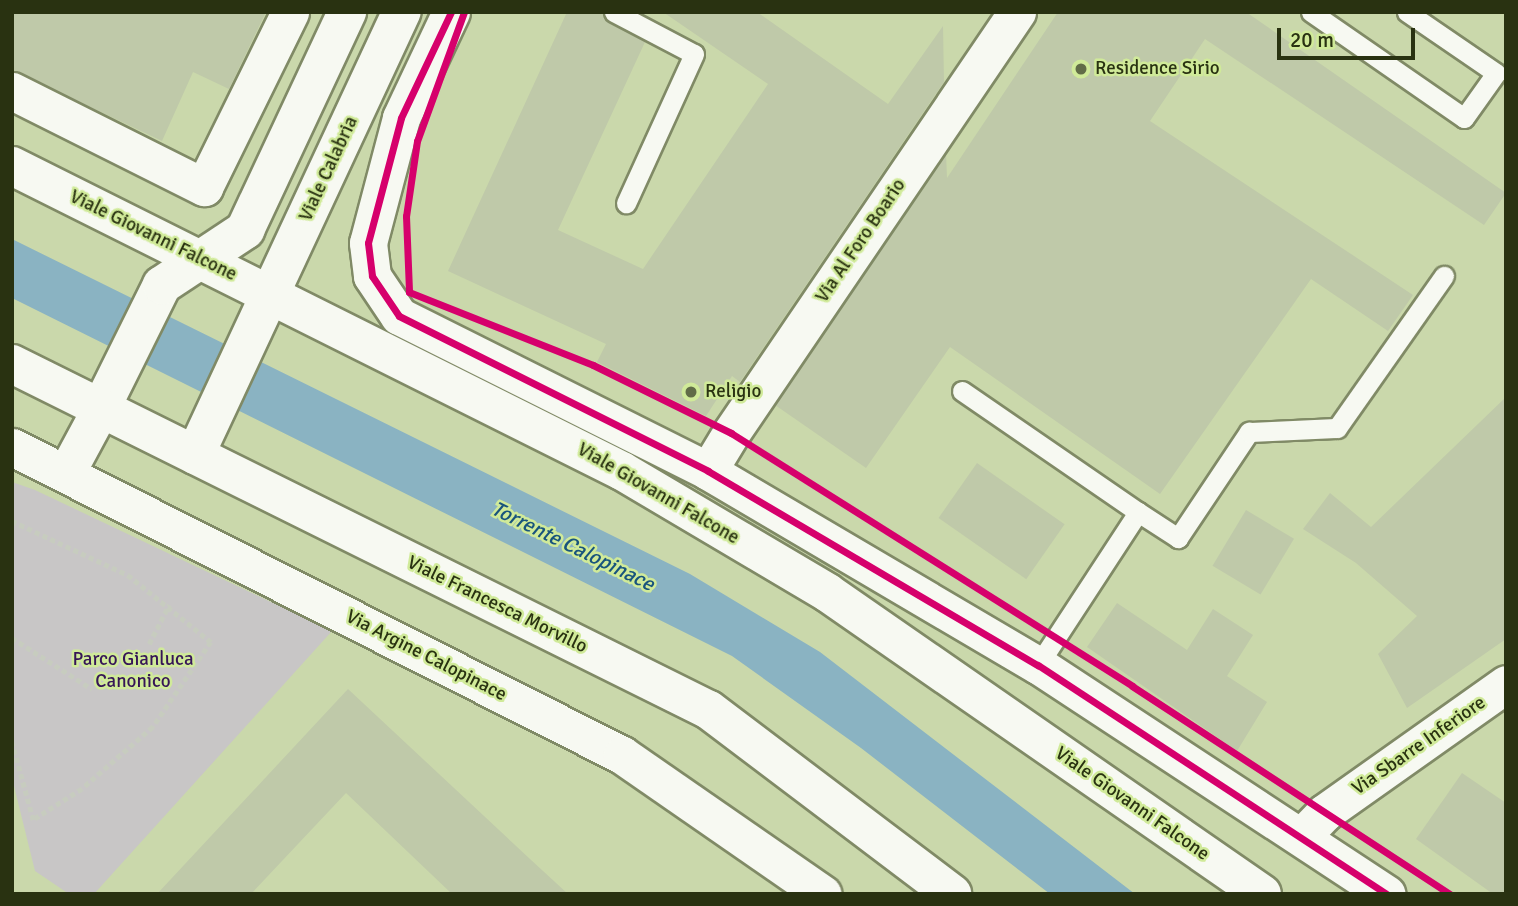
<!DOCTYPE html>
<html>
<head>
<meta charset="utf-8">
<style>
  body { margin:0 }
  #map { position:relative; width:1518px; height:906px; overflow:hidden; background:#cad8ab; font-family:Signika,sans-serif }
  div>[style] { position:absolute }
  .green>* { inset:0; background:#c8c6c6 }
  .water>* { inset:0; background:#8ab3c2 }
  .building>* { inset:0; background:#bfc9a9; transform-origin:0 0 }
  .path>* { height:4.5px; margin-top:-2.25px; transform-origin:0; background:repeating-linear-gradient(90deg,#c7ccbf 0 5px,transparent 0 8.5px) }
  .roads { filter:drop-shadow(2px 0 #808a66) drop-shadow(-2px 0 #808a66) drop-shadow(0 2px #808a66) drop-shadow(0 -2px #808a66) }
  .lane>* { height:19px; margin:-9.5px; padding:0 9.5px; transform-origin:9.5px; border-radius:9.5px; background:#f7f9f2 }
  .street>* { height:37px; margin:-18.5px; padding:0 18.5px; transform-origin:18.5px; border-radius:18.5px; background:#f7f9f2 }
  .secondary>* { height:38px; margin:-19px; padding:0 19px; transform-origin:19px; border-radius:19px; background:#f7f9f2 }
  .primary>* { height:38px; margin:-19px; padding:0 19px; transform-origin:19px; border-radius:19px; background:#f7f9f2 }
  .cycleway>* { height:7px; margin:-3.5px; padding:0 3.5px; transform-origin:3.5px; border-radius:3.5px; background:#d6006c }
  .dots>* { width:19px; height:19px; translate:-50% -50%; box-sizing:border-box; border:4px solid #d0ea99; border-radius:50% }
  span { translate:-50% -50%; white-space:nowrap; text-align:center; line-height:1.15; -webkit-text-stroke:5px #d0ea99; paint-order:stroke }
  .poi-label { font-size:19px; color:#293211 }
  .left { translate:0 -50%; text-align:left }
  .street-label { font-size:19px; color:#293211 }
  .park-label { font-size:19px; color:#361557 }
  .water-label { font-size:21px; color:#18547d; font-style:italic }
  .frame { position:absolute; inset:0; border:14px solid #293211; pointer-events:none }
  .scale { position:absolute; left:1277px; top:28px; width:138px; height:32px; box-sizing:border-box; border:4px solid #293211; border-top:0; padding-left:9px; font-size:21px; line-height:24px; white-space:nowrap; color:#293211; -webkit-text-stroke:5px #d0ea99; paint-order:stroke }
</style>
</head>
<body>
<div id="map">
  <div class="green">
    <i style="clip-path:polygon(12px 482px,35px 490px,332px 631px,94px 894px,69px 894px,35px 871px,12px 778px)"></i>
  </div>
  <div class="water">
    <i style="clip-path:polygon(12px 239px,690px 574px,820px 652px,1135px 894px,1050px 894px,861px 748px,732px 656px,12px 298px)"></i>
  </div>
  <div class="building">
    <i style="clip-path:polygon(12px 12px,266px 12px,229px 89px,193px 72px,162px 141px,12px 70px)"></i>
    <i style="clip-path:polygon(567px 12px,602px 12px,608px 22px,645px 42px,558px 230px,643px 269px,768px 84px,663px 12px,757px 12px,888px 104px,943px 26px,944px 82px,740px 382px,732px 376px,706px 416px,597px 362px,606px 344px,448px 271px)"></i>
    <i style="clip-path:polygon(1058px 12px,1246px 12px,1506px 193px,1484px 225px,1205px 39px,1150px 121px,1413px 295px,1388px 331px,1311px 279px,1160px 494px,950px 347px,866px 468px,775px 405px,946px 153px,947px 178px)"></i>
    <i style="clip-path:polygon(1506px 397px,1506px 639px,1407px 708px,1378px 654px,1417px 616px,1356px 563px,1303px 529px,1330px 493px,1371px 527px)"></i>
    <i style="left:977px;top:463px;width:107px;height:67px;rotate:35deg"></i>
    <i style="left:1246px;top:510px;width:56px;height:65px;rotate:31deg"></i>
    <i style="clip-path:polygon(1117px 603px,1187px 650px,1213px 609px,1253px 635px,1227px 676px,1267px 702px,1237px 751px,1087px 647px)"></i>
    <i style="clip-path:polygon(348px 689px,530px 859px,568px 894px,452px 894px,346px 793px,251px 894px,157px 894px)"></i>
    <i style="clip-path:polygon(1462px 773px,1506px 803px,1506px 894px,1493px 894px,1416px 839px)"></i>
  </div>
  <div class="path">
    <i style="left:12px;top:521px;width:128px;rotate:25deg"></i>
    <i style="left:128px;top:575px;width:107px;rotate:38.9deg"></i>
    <i style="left:211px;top:642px;width:103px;rotate:124.3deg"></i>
    <i style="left:153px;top:727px;width:94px;rotate:138.9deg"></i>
    <i style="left:82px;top:789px;width:58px;rotate:147.7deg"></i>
    <i style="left:33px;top:820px;width:80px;rotate:-105.3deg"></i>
    <i style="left:12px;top:638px;width:95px;rotate:32.5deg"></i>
    <i style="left:149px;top:644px;width:44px;rotate:-62.9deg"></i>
  </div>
  <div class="roads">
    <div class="lane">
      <i style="left:614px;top:12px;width:90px;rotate:27.7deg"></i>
      <i style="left:694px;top:54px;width:164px;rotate:114.5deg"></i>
      <i style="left:1311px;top:12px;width:186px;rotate:34.7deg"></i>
      <i style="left:1464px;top:118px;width:55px;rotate:-54.6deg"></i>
      <i style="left:1496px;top:73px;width:108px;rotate:-145.6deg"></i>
      <i style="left:962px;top:391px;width:214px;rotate:34.5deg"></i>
      <i style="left:1038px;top:665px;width:183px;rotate:-56.8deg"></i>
      <i style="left:1138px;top:512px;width:48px;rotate:33deg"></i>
      <i style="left:1178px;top:538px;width:128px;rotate:-56.2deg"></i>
      <i style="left:1249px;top:432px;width:88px;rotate:-2.6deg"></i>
      <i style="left:1337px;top:428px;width:186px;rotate:-54.9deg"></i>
    </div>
    <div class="street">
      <i style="left:451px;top:12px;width:117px;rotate:115.3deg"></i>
      <i style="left:401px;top:118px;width:129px;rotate:104.8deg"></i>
      <i style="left:368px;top:243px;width:33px;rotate:83deg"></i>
      <i style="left:372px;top:276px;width:48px;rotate:56deg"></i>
      <i style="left:399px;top:316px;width:346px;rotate:26.6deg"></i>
      <i style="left:708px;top:471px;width:383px;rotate:30.5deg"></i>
      <i style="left:1038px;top:665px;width:417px;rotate:33.3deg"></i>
      <i style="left:12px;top:91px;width:215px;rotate:26.6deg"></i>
      <i style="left:204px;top:187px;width:195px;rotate:-63.8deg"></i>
      <i style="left:12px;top:447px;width:683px;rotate:26.79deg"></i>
      <i style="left:622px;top:755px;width:244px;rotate:34.7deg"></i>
      <i style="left:708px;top:471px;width:44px;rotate:-58.8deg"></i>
      <i style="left:731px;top:433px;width:509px;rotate:-55.81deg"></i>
      <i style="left:66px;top:473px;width:74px;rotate:-61.7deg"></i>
      <i style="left:1302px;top:836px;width:32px;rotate:-46deg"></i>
      <i style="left:1324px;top:813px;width:223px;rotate:-35.3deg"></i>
    </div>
    <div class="secondary">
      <i style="left:101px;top:408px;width:137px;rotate:-63.6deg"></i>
      <i style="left:162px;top:285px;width:100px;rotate:-33.5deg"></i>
      <i style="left:245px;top:230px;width:241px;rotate:-64.9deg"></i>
      <i style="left:195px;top:455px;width:489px;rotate:-65deg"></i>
    </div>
    <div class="primary">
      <i style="left:12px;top:166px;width:682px;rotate:26.57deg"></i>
      <i style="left:622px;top:471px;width:239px;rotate:30.6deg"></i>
      <i style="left:828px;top:593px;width:528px;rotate:34.74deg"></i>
      <i style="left:12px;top:364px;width:778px;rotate:26.4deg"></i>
      <i style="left:709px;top:710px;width:305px;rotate:37.1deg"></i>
    </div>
  </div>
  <div class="cycleway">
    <i style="left:451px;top:12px;width:117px;rotate:115.3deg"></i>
    <i style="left:401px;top:118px;width:129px;rotate:104.8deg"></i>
    <i style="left:368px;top:243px;width:33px;rotate:83deg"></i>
    <i style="left:372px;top:276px;width:48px;rotate:56deg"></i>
    <i style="left:399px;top:316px;width:346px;rotate:26.6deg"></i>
    <i style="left:708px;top:471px;width:383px;rotate:30.5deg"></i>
    <i style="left:1038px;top:665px;width:417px;rotate:33.3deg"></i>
    <i style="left:464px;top:12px;width:137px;rotate:110deg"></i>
    <i style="left:417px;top:141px;width:76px;rotate:98.3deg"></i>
    <i style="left:406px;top:216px;width:76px;rotate:87.7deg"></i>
    <i style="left:409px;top:292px;width:198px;rotate:21.6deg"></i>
    <i style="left:593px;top:365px;width:154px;rotate:26.2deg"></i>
    <i style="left:731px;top:433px;width:474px;rotate:32.2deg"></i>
    <i style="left:1132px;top:686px;width:380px;rotate:33.2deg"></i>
  </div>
  <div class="dots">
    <i style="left:1081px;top:69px;background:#616c47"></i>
    <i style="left:691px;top:392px;background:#616c47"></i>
  </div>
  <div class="poi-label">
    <span class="left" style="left:1095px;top:69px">Residence Sirio</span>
    <span class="left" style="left:705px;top:392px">Religio</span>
  </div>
  <div class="street-label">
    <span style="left:329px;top:169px;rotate:-65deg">Viale Calabria</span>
    <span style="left:153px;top:236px;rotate:26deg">Viale Giovanni Falcone</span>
    <span style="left:861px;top:241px;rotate:-56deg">Via Al Foro Boario</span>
    <span style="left:658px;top:494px;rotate:30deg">Viale Giovanni Falcone</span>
    <span style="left:497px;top:605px;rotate:26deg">Viale Francesca Morvillo</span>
    <span style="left:426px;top:656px;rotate:27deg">Via Argine Calopinace</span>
    <span style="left:1419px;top:746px;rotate:-35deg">Via Sbarre Inferiore</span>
    <span style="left:1132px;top:804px;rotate:35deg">Viale Giovanni Falcone</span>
  </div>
  <div class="park-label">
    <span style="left:133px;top:671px">Parco Gianluca<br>Canonico</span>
  </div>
  <div class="water-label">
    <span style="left:573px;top:546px;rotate:26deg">Torrente Calopinace</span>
  </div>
  <div class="frame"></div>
  <div class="scale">20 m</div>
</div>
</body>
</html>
